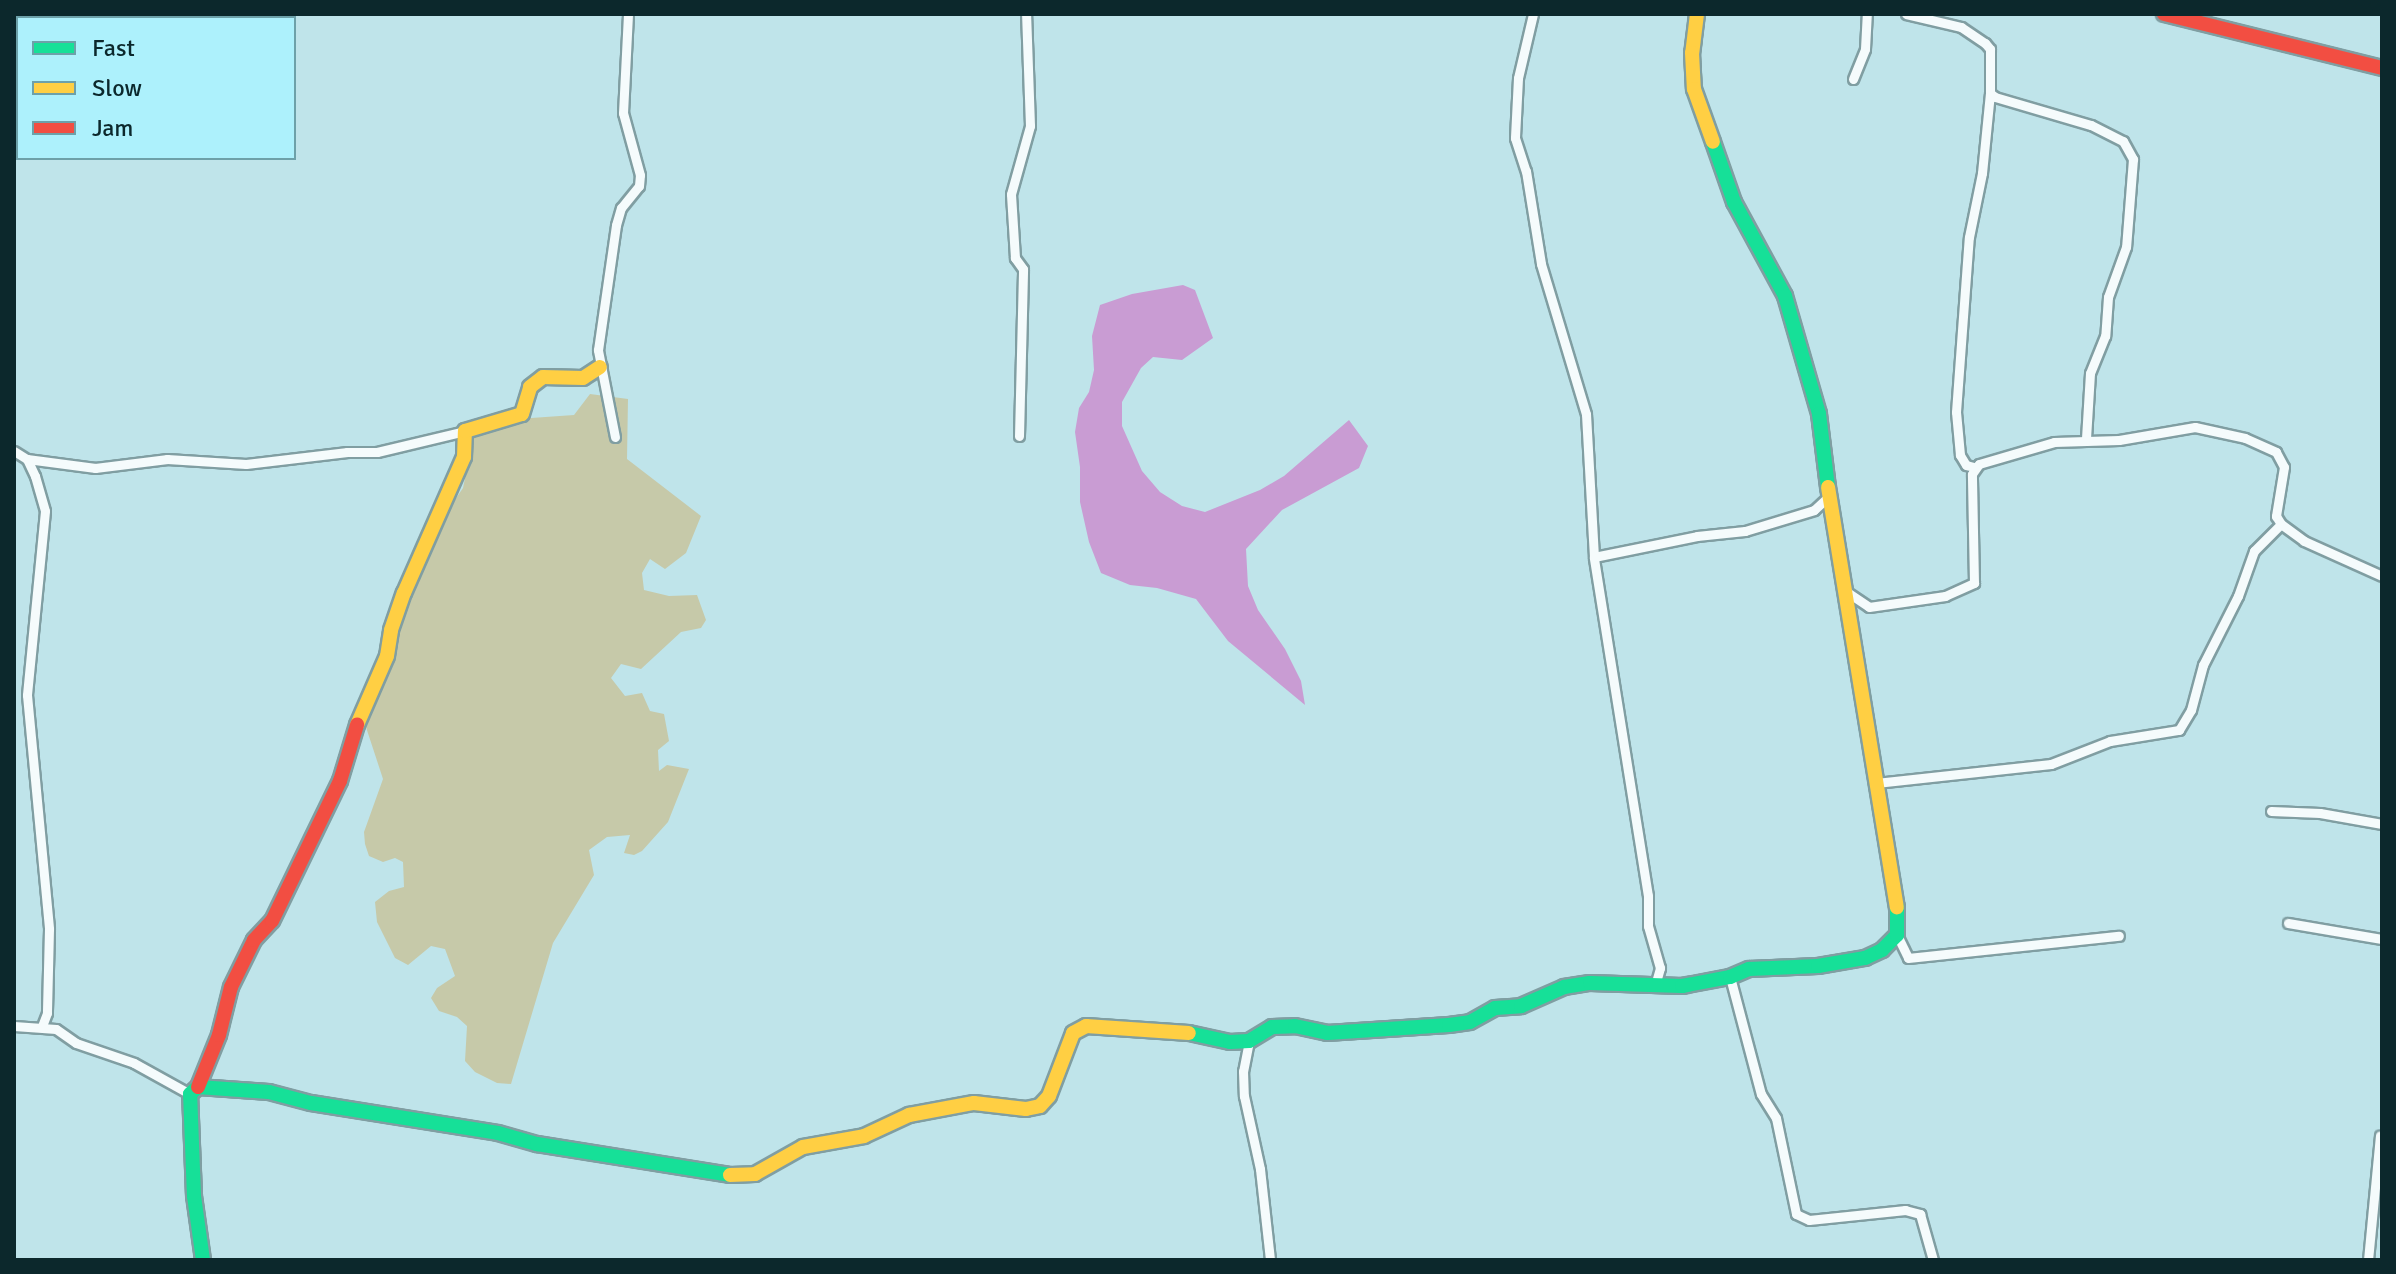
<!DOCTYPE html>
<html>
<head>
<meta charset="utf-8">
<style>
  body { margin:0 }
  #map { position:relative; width:2396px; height:1274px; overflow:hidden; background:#bfe4ea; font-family:Signika,sans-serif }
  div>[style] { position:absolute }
  .green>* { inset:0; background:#c6c9a9 }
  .water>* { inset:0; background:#c99cd3 }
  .roads { filter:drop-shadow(2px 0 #809ea2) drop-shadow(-2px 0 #809ea2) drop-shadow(0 2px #809ea2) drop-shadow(0 -2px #809ea2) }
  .street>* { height:9px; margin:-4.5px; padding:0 4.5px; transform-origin:4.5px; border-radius:4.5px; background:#f5fbfc }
  .fast>* { height:14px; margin:-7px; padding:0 7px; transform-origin:7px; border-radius:7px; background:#16e098 }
  .slow>* { height:14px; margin:-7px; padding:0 7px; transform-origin:7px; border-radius:7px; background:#ffcf43 }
  .jam>* { height:14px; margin:-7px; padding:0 7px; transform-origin:7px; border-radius:7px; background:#f24e42 }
  span { translate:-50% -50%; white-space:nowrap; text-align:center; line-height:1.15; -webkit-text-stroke:8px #adf1fc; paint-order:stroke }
  .frame { position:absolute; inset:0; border:16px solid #0c282c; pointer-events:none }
  .legend { position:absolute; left:16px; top:16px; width:280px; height:144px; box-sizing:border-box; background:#adf1fc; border:2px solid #6da1a9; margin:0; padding:10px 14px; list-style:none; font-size:24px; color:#0c282c }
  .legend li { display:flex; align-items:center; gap:16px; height:40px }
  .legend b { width:40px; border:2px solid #6da1a9 }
</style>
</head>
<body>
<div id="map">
  <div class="green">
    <i style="clip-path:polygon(590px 394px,628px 399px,627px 459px,701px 516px,686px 553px,665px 569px,650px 559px,642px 573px,644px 590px,669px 596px,697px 595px,706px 620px,701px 628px,681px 632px,641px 669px,621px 664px,611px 678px,625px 696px,642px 693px,650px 711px,664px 714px,669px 741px,658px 750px,659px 771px,667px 765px,689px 769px,668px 822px,642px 851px,634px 855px,624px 853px,630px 835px,607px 837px,589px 850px,594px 875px,553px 943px,511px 1084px,497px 1083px,475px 1072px,465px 1061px,467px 1026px,457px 1017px,439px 1011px,431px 998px,437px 988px,455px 976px,445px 949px,431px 946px,408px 965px,395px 958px,377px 922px,375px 902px,389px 891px,404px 887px,403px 862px,395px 858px,383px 862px,369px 856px,365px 844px,364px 832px,383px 779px,363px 718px,391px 659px,397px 622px,441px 520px,463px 488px,469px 459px,468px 435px,517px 419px,574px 415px)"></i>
  </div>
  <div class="water">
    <i style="clip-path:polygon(1183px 285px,1195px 290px,1213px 338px,1182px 360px,1153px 357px,1141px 368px,1122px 402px,1122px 426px,1142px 471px,1160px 492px,1182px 506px,1205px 512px,1260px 490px,1284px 476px,1349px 420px,1368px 446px,1359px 468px,1282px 510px,1246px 549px,1248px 586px,1258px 610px,1285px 649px,1301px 681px,1305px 705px,1228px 641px,1196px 599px,1157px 588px,1130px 585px,1101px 573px,1089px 542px,1080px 502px,1080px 467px,1075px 432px,1079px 408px,1089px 392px,1094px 370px,1092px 336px,1100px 305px,1132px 294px)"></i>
  </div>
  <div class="roads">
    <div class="street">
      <i style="left:1533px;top:14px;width:66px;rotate:103.2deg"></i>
      <i style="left:1518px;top:78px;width:60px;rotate:92.9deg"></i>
      <i style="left:1515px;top:138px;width:35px;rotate:72deg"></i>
      <i style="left:1526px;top:171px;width:94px;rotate:80.8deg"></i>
      <i style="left:1541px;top:264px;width:157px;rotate:73.3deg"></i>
      <i style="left:1586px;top:414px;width:143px;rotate:86.8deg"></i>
      <i style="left:1906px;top:14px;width:57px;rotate:13.3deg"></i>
      <i style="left:1961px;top:27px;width:29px;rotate:34deg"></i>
      <i style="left:1985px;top:43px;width:8px;rotate:50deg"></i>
      <i style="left:1990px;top:49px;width:44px;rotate:90deg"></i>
      <i style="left:1990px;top:93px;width:6px;rotate:39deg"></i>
      <i style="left:1995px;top:97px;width:100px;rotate:16.3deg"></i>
      <i style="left:2091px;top:125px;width:36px;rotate:27deg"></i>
      <i style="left:2123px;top:141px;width:21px;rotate:61deg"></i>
      <i style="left:2133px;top:159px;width:88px;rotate:94.5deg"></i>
      <i style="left:2126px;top:247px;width:53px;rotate:109.8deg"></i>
      <i style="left:2108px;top:297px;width:39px;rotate:94deg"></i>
      <i style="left:2105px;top:336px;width:40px;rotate:112deg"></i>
      <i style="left:2090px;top:373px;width:66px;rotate:93.5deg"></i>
      <i style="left:1853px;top:79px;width:32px;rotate:-68deg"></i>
      <i style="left:1865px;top:49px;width:35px;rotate:-87deg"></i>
      <i style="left:1019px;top:436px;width:167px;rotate:-88.6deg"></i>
      <i style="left:1023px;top:269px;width:14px;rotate:-126deg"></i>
      <i style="left:1015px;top:258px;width:64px;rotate:-93.6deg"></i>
      <i style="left:1011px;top:194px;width:71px;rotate:-74.4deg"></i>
      <i style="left:1030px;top:126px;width:112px;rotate:-92deg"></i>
      <i style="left:615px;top:437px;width:89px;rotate:-101.1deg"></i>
      <i style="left:598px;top:350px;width:126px;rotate:-81.8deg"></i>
      <i style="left:616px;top:225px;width:18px;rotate:-74deg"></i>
      <i style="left:621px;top:208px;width:28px;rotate:-51deg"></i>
      <i style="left:639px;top:186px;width:11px;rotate:-85deg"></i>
      <i style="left:640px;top:175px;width:64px;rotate:-105.3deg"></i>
      <i style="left:623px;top:113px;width:99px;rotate:-87.1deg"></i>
      <i style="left:14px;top:451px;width:15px;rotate:32deg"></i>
      <i style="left:27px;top:459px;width:19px;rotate:65deg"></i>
      <i style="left:35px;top:476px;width:36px;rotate:74deg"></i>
      <i style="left:45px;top:511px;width:185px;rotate:95.6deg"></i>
      <i style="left:27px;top:695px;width:235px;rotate:84.6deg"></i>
      <i style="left:49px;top:929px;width:84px;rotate:91.4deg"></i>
      <i style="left:47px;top:1013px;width:14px;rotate:111deg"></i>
      <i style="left:27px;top:459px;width:69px;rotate:7.5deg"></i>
      <i style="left:95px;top:468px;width:73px;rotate:-7.1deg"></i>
      <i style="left:167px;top:459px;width:79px;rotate:3.6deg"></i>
      <i style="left:246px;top:464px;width:102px;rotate:-6.8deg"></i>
      <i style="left:347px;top:452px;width:30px"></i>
      <i style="left:377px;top:452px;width:90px;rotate:-13.4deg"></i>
      <i style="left:1974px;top:467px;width:8px;rotate:-166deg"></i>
      <i style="left:1966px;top:465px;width:12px;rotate:-121deg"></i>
      <i style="left:1960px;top:455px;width:43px;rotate:-95.3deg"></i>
      <i style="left:1956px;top:412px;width:175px;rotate:-85.8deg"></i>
      <i style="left:1969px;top:237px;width:65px;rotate:-78.5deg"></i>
      <i style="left:1982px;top:173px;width:80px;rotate:-84.3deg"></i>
      <i style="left:1844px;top:590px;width:30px;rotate:34deg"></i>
      <i style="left:1869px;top:607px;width:77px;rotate:-8.2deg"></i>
      <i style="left:1945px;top:596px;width:32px;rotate:-24deg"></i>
      <i style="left:1974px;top:583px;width:109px;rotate:-91.1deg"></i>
      <i style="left:1972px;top:474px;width:12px;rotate:-55deg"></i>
      <i style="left:1979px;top:464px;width:78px;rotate:-16.3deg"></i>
      <i style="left:2054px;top:442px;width:65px;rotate:-1.8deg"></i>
      <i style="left:2119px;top:440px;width:77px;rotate:-9.7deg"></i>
      <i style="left:2195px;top:427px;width:51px;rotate:12.4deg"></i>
      <i style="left:2245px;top:438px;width:34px;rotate:24deg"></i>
      <i style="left:2276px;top:452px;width:17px;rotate:62deg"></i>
      <i style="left:2284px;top:467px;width:50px;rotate:99.3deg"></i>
      <i style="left:2276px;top:516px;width:9px;rotate:58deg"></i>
      <i style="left:2281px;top:524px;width:29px;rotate:36deg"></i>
      <i style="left:2304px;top:541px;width:85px;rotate:24.2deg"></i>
      <i style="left:1876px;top:783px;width:176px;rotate:-6.2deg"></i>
      <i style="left:2051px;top:764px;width:63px;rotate:-21.3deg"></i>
      <i style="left:2110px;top:741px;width:70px;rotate:-9.1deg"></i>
      <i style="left:2179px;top:730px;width:23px;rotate:-59deg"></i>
      <i style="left:2191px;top:710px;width:47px;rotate:-75.1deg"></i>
      <i style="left:2203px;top:665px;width:77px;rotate:-63.1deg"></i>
      <i style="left:2238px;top:596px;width:48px;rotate:-70.4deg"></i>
      <i style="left:2254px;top:551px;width:38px;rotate:-45deg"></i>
      <i style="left:2271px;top:811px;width:49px;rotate:2.3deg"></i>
      <i style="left:2320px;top:813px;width:63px;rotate:10.1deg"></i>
      <i style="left:2288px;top:923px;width:95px;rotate:9.7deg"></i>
      <i style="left:1897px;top:935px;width:25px;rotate:64deg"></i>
      <i style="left:1908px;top:958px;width:212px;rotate:-6deg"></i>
      <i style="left:1730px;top:977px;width:121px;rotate:75.2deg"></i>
      <i style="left:1761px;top:1094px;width:28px;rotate:58deg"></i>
      <i style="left:1776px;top:1118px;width:98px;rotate:78.2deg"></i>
      <i style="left:1796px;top:1214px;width:14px;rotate:25deg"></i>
      <i style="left:1809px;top:1220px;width:97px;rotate:-5.9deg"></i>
      <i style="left:1905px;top:1210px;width:16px;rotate:15deg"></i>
      <i style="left:1920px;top:1214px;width:48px;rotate:74.2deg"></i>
      <i style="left:1656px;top:982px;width:15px;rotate:-74deg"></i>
      <i style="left:1660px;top:968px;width:44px;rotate:-105.9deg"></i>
      <i style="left:1648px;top:926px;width:30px;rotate:-90deg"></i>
      <i style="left:1648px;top:896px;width:343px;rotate:-99.1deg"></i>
      <i style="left:1594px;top:557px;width:105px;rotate:-11.5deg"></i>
      <i style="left:1697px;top:536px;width:48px;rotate:-5.9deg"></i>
      <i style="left:1745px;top:531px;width:72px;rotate:-16.9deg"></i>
      <i style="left:1814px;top:510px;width:21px;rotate:-43deg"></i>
      <i style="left:14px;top:1026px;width:42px;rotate:4.1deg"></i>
      <i style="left:56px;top:1029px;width:24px;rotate:35deg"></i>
      <i style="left:76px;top:1043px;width:61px;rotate:19deg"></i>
      <i style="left:134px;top:1063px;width:64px;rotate:29deg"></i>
      <i style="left:1249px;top:1041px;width:31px;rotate:101deg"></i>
      <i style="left:1243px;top:1071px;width:25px;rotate:88deg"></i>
      <i style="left:1244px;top:1096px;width:75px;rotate:77.6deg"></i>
      <i style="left:1260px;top:1169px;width:92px;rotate:83.7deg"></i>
      <i style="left:2368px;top:1260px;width:125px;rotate:-84.5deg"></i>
    </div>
    <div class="fast">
      <i style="left:1713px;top:142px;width:64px;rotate:70.7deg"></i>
      <i style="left:1734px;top:202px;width:107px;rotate:61.5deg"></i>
      <i style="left:1785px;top:296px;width:123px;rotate:73.9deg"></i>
      <i style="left:1819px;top:414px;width:74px;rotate:83deg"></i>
      <i style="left:1189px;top:1033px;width:42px;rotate:12.4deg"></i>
      <i style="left:1230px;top:1042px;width:19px;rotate:-3deg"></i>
      <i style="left:1249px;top:1041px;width:27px;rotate:-31deg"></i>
      <i style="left:1272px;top:1027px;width:23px;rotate:-2deg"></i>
      <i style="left:1295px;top:1026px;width:33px;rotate:12deg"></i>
      <i style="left:1327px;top:1033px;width:122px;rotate:-3.8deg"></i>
      <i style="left:1449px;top:1025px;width:21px;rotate:-8deg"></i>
      <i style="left:1470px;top:1022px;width:29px;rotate:-29deg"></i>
      <i style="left:1495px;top:1008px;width:26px;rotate:-4deg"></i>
      <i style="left:1521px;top:1006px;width:47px;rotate:-23.8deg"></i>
      <i style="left:1564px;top:987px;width:26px;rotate:-9deg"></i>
      <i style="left:1590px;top:983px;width:92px;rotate:1.9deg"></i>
      <i style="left:1682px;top:986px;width:49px;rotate:-10.6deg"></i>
      <i style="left:1730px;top:977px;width:21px;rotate:-23deg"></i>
      <i style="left:1749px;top:969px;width:69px;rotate:-2.5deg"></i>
      <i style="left:1818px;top:966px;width:48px;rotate:-9.7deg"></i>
      <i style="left:1865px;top:958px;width:19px;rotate:-25deg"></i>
      <i style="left:1882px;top:950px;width:21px;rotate:-45deg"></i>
      <i style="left:1897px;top:935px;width:28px;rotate:-90deg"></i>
      <i style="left:203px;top:1260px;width:65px;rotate:-98deg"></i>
      <i style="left:194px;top:1196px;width:102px;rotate:-92.2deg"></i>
      <i style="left:190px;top:1094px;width:11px;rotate:-41deg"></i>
      <i style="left:198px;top:1087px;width:71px;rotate:4deg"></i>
      <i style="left:269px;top:1092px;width:43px;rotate:14.7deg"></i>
      <i style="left:311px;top:1103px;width:189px;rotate:9.1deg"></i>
      <i style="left:498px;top:1133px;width:41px;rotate:15.8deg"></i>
      <i style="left:537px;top:1144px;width:195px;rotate:9.1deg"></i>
    </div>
    <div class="slow">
      <i style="left:1697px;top:14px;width:39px;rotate:97deg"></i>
      <i style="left:1692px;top:53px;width:36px;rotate:87deg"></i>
      <i style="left:1694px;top:89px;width:56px;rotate:70.3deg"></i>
      <i style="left:1828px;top:487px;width:426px;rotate:80.7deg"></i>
      <i style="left:357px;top:725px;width:75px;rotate:-66.5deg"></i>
      <i style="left:387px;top:656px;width:26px;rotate:-81deg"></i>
      <i style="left:391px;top:630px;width:39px;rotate:-71deg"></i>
      <i style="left:404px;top:593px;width:149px;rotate:-66.2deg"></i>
      <i style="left:464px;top:457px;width:26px;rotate:-88deg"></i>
      <i style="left:465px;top:431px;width:59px;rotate:-16.6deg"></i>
      <i style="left:522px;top:414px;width:28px;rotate:-73deg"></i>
      <i style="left:530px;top:387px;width:16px;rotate:-38deg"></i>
      <i style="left:543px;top:377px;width:40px;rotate:1.4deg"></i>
      <i style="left:583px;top:378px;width:20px;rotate:-33deg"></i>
      <i style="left:730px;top:1175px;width:25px;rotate:-2deg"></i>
      <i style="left:755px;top:1174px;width:55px;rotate:-29.4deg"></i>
      <i style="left:803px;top:1147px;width:62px;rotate:-10.2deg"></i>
      <i style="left:864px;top:1136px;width:50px;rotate:-25deg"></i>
      <i style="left:909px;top:1115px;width:66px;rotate:-10.5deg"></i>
      <i style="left:974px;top:1103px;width:52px;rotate:6.6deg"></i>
      <i style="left:1026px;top:1109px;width:14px;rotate:-12deg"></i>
      <i style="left:1040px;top:1106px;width:13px;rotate:-48deg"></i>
      <i style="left:1049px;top:1096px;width:67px;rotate:-69.1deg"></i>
      <i style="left:1073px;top:1033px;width:15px;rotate:-28deg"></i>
      <i style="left:1086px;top:1026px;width:103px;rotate:3.9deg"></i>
    </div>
    <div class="jam">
      <i style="left:2164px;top:14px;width:225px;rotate:13.9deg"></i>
      <i style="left:198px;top:1087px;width:56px;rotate:-68deg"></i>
      <i style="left:219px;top:1035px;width:49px;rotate:-76deg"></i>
      <i style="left:231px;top:987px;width:52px;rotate:-63.9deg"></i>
      <i style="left:254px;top:940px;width:26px;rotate:-47deg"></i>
      <i style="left:272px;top:921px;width:156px;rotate:-64.1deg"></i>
      <i style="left:340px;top:781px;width:59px;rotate:-73.1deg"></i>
    </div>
  </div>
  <div class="frame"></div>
  <ul class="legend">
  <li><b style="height:10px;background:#16e098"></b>Fast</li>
  <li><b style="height:10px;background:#ffcf43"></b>Slow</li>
  <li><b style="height:10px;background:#f24e42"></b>Jam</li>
  </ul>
</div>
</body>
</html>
